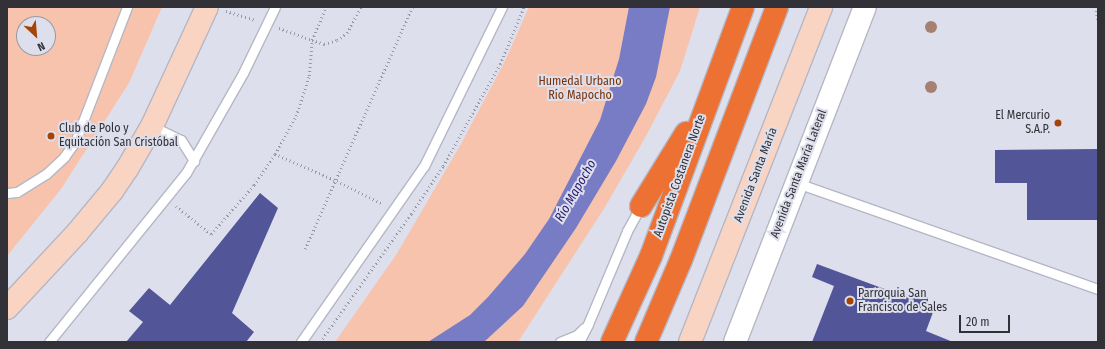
<!DOCTYPE html>
<html>
<head>
<meta charset="utf-8">
<style>
  body { margin:0 }
  #map { position:relative; width:1105px; height:349px; overflow:hidden; background:#dddfec; font-family:"Fira Sans Condensed",sans-serif }
  div>[style] { position:absolute }
  .green>* { inset:0; background:#f7c3ad }
  .water>* { inset:0; background:#787cc4 }
  .building>* { inset:0; background:#535599 }
  .path>* { height:2.5px; margin-top:-1.25px; transform-origin:0; background:repeating-linear-gradient(90deg,#9899a3 0 1px,transparent 0 4px) }
  .roads { filter:drop-shadow(1px 0 #b5b7c4) drop-shadow(-1px 0 #b5b7c4) drop-shadow(0 1px #b5b7c4) drop-shadow(0 -1px #b5b7c4) }
  .service>* { height:9px; margin:-4.5px; padding:0 4.5px; transform-origin:4.5px; border-radius:4.5px; background:#fff }
  .tertiary>* { height:22px; margin:-11px; padding:0 11px; transform-origin:11px; border-radius:11px; background:#fff }
  .secondary>* { height:22px; margin:-11px; padding:0 11px; transform-origin:11px; border-radius:11px; background:#fad4c2 }
  .motorway>* { height:22px; margin:-11px; padding:0 11px; transform-origin:11px; border-radius:11px; background:#ed7132 }
  .trees>* { width:12px; height:12px; margin:-6px; border-radius:50%; background:#a68070 }
  .dots>* { width:11px; height:11px; translate:-50% -50%; box-sizing:border-box; border:2px solid #dddfec; border-radius:50% }
  span { translate:-50% -50%; white-space:nowrap; text-align:center; line-height:1.15; -webkit-text-stroke:4px #dddfec; paint-order:stroke }
  .park-label { font-size:12px; color:#79320b }
  .poi-label { font-size:12px; color:#313137 }
  .right { translate:-100% -50%; text-align:right }
  .left { translate:0 -50%; text-align:left }
  .street-label { font-size:12px; color:#313137 }
  .water-label { font-size:13px; color:#25196e; font-style:italic }
  .frame { position:absolute; inset:0; border:8px solid #313137; pointer-events:none }
  .north { position:absolute; left:16px; top:16px; width:40px; height:40px; box-sizing:border-box; background:#dddfec; border:1px solid #9899a4; border-radius:50%; rotate:154deg; font-size:11px; font-weight:700; line-height:16px; text-align:center; color:#313137 }
  .north::after { content:''; display:block; margin:auto; width:14px; height:18px; background:#a64407; clip-path:polygon(50% 0,100% 100%,50% 72%,0 100%) }
  .scale { position:absolute; left:959px; top:315px; width:51px; height:18px; box-sizing:border-box; border:2px solid #313137; border-top:0; padding-left:5px; font-size:12px; line-height:14px; white-space:nowrap; color:#313137; -webkit-text-stroke:3px #dddfec; paint-order:stroke }
</style>
</head>
<body>
<div id="map">
  <div class="green">
    <i style="clip-path:polygon(evenodd,7px 7px,162px 7px,129px 83px,61px 189px,7px 256px,7px 7px,24px 24px,48px 24px,48px 48px,24px 48px,24px 24px)"></i>
    <i style="clip-path:polygon(529px 7px,700px 7px,680px 71px,646px 136px,605px 207px,518px 342px,335px 342px,396px 255px,461px 144px,505px 61px)"></i>
  </div>
  <div class="water">
    <i style="clip-path:polygon(629px 7px,670px 7px,656px 77px,646px 104px,616px 161px,576px 228px,523px 306px,484px 342px,428px 342px,470px 315px,488px 297px,525px 254px,549px 219px,600px 120px,619px 59px)"></i>
  </div>
  <div class="building">
    <i style="clip-path:polygon(1098px 149px,1098px 220px,1027px 220px,1027px 183px,995px 183px,995px 150px)"></i>
    <i style="clip-path:polygon(260px 193px,278px 208px,232px 313px,254px 332px,246px 342px,126px 342px,143px 322px,129px 311px,149px 288px,170px 305px)"></i>
    <i style="clip-path:polygon(817px 264px,898px 294px,898px 293px,906px 295px,917px 289px,923px 291px,928px 298px,928px 304px,935px 307px,926px 331px,953px 342px,812px 342px,834px 286px,812px 277px)"></i>
  </div>
  <div class="path">
    <i style="left:1096px;top:7px;width:14px;rotate:82deg"></i>
    <i style="left:226px;top:11px;width:30px;rotate:17deg"></i>
    <i style="left:279px;top:28px;width:35px;rotate:20deg"></i>
    <i style="left:312px;top:40px;width:36px;rotate:-67deg"></i>
    <i style="left:275px;top:154px;width:68px;rotate:23.5deg"></i>
    <i style="left:337px;top:181px;width:51px;rotate:26.6deg"></i>
    <i style="left:176px;top:206px;width:45px;rotate:38.7deg"></i>
    <i style="left:211px;top:234px;width:65px;rotate:-48.7deg"></i>
    <i style="left:254px;top:185px;width:37px;rotate:-56deg"></i>
    <i style="left:275px;top:154px;width:43px;rotate:-61.1deg"></i>
    <i style="left:296px;top:116px;width:42px;rotate:-72deg"></i>
    <i style="left:309px;top:76px;width:36px;rotate:-85deg"></i>
    <i style="left:312px;top:40px;width:13px;rotate:18deg"></i>
    <i style="left:324px;top:44px;width:14px;rotate:-17deg"></i>
    <i style="left:337px;top:40px;width:12px;rotate:-35deg"></i>
    <i style="left:347px;top:33px;width:30px;rotate:-62deg"></i>
    <i style="left:305px;top:249px;width:265px;rotate:-66.1deg"></i>
    <i style="left:320px;top:342px;width:157px;rotate:-54.6deg"></i>
    <i style="left:411px;top:214px;width:58px;rotate:-56.3deg"></i>
    <i style="left:443px;top:166px;width:117px;rotate:-60.8deg"></i>
    <i style="left:500px;top:64px;width:62px;rotate:-67.2deg"></i>
  </div>
  <div class="roads">
    <div class="service">
      <i style="left:152px;top:126px;width:32px;rotate:26deg"></i>
      <i style="left:181px;top:140px;width:25px;rotate:58deg"></i>
      <i style="left:797px;top:183px;width:319px;rotate:19.4deg"></i>
      <i style="left:7px;top:193px;width:10px;rotate:-6deg"></i>
      <i style="left:17px;top:192px;width:34px;rotate:-32deg"></i>
      <i style="left:46px;top:174px;width:25px;rotate:-43deg"></i>
      <i style="left:64px;top:157px;width:19px;rotate:-54deg"></i>
      <i style="left:75px;top:142px;width:145px;rotate:-68.9deg"></i>
      <i style="left:49px;top:342px;width:218px;rotate:-51deg"></i>
      <i style="left:186px;top:173px;width:115px;rotate:-60.3deg"></i>
      <i style="left:243px;top:73px;width:73px;rotate:-64.1deg"></i>
      <i style="left:301px;top:342px;width:215px;rotate:-55.1deg"></i>
      <i style="left:424px;top:166px;width:177px;rotate:-63.9deg"></i>
      <i style="left:560px;top:342px;width:18px;rotate:-22deg"></i>
      <i style="left:577px;top:335px;width:10px;rotate:-45deg"></i>
      <i style="left:579px;top:342px;width:20px;rotate:-63deg"></i>
      <i style="left:588px;top:324px;width:101px;rotate:-67.2deg"></i>
      <i style="left:627px;top:231px;width:29px;rotate:-61deg"></i>
    </div>
    <div class="tertiary">
      <i style="left:735px;top:342px;width:359px;rotate:-68.8deg"></i>
    </div>
    <div class="secondary">
      <i style="left:7px;top:308px;width:103px;rotate:-47deg"></i>
      <i style="left:77px;top:233px;width:55px;rotate:-50.2deg"></i>
      <i style="left:112px;top:191px;width:27px;rotate:-56deg"></i>
      <i style="left:127px;top:169px;width:50px;rotate:-59.8deg"></i>
      <i style="left:152px;top:126px;width:131px;rotate:-65.2deg"></i>
      <i style="left:690px;top:342px;width:360px;rotate:-68.6deg"></i>
    </div>
    <div class="motorway">
      <i style="left:641px;top:206px;width:86px;rotate:-58.3deg"></i>
      <i style="left:612px;top:342px;width:94px;rotate:-65.6deg"></i>
      <i style="left:651px;top:256px;width:265px;rotate:-69.7deg"></i>
      <i style="left:646px;top:342px;width:89px;rotate:-66.9deg"></i>
      <i style="left:681px;top:260px;width:271px;rotate:-69.2deg"></i>
    </div>
  </div>
  <div class="trees">
    <i style="left:931px;top:27px"></i>
    <i style="left:931px;top:87px"></i>
  </div>
  <div class="dots">
    <i style="left:1058px;top:123px;background:#a64407"></i>
    <i style="left:51px;top:136px;background:#a64407"></i>
    <i style="left:850px;top:301px;background:#a64407"></i>
  </div>
  <div class="park-label">
    <span style="left:580px;top:89px">Humedal Urbano<br>Río Mapocho</span>
  </div>
  <div class="poi-label">
    <span class="right" style="left:1050px;top:123px">El Mercurio<br>S.A.P.</span>
    <span class="left" style="left:59px;top:136px">Club de Polo y<br>Equitación San Cristóbal</span>
    <span class="left" style="left:858px;top:301px">Parroquia San<br>Francisco de Sales</span>
  </div>
  <div class="street-label">
    <span style="left:799px;top:174px;rotate:-69deg">Avenida Santa María Lateral</span>
    <span style="left:756px;top:175px;rotate:-69deg">Avenida Santa María</span>
    <span style="left:680px;top:176px;rotate:-70deg">Autopista Costanera Norte</span>
  </div>
  <div class="water-label">
    <span style="left:576px;top:191px;rotate:-60deg">Río Mapocho</span>
  </div>
  <div class="frame"></div>
  <div class="north">N</div>
  <div class="scale">20 m</div>
</div>
</body>
</html>
